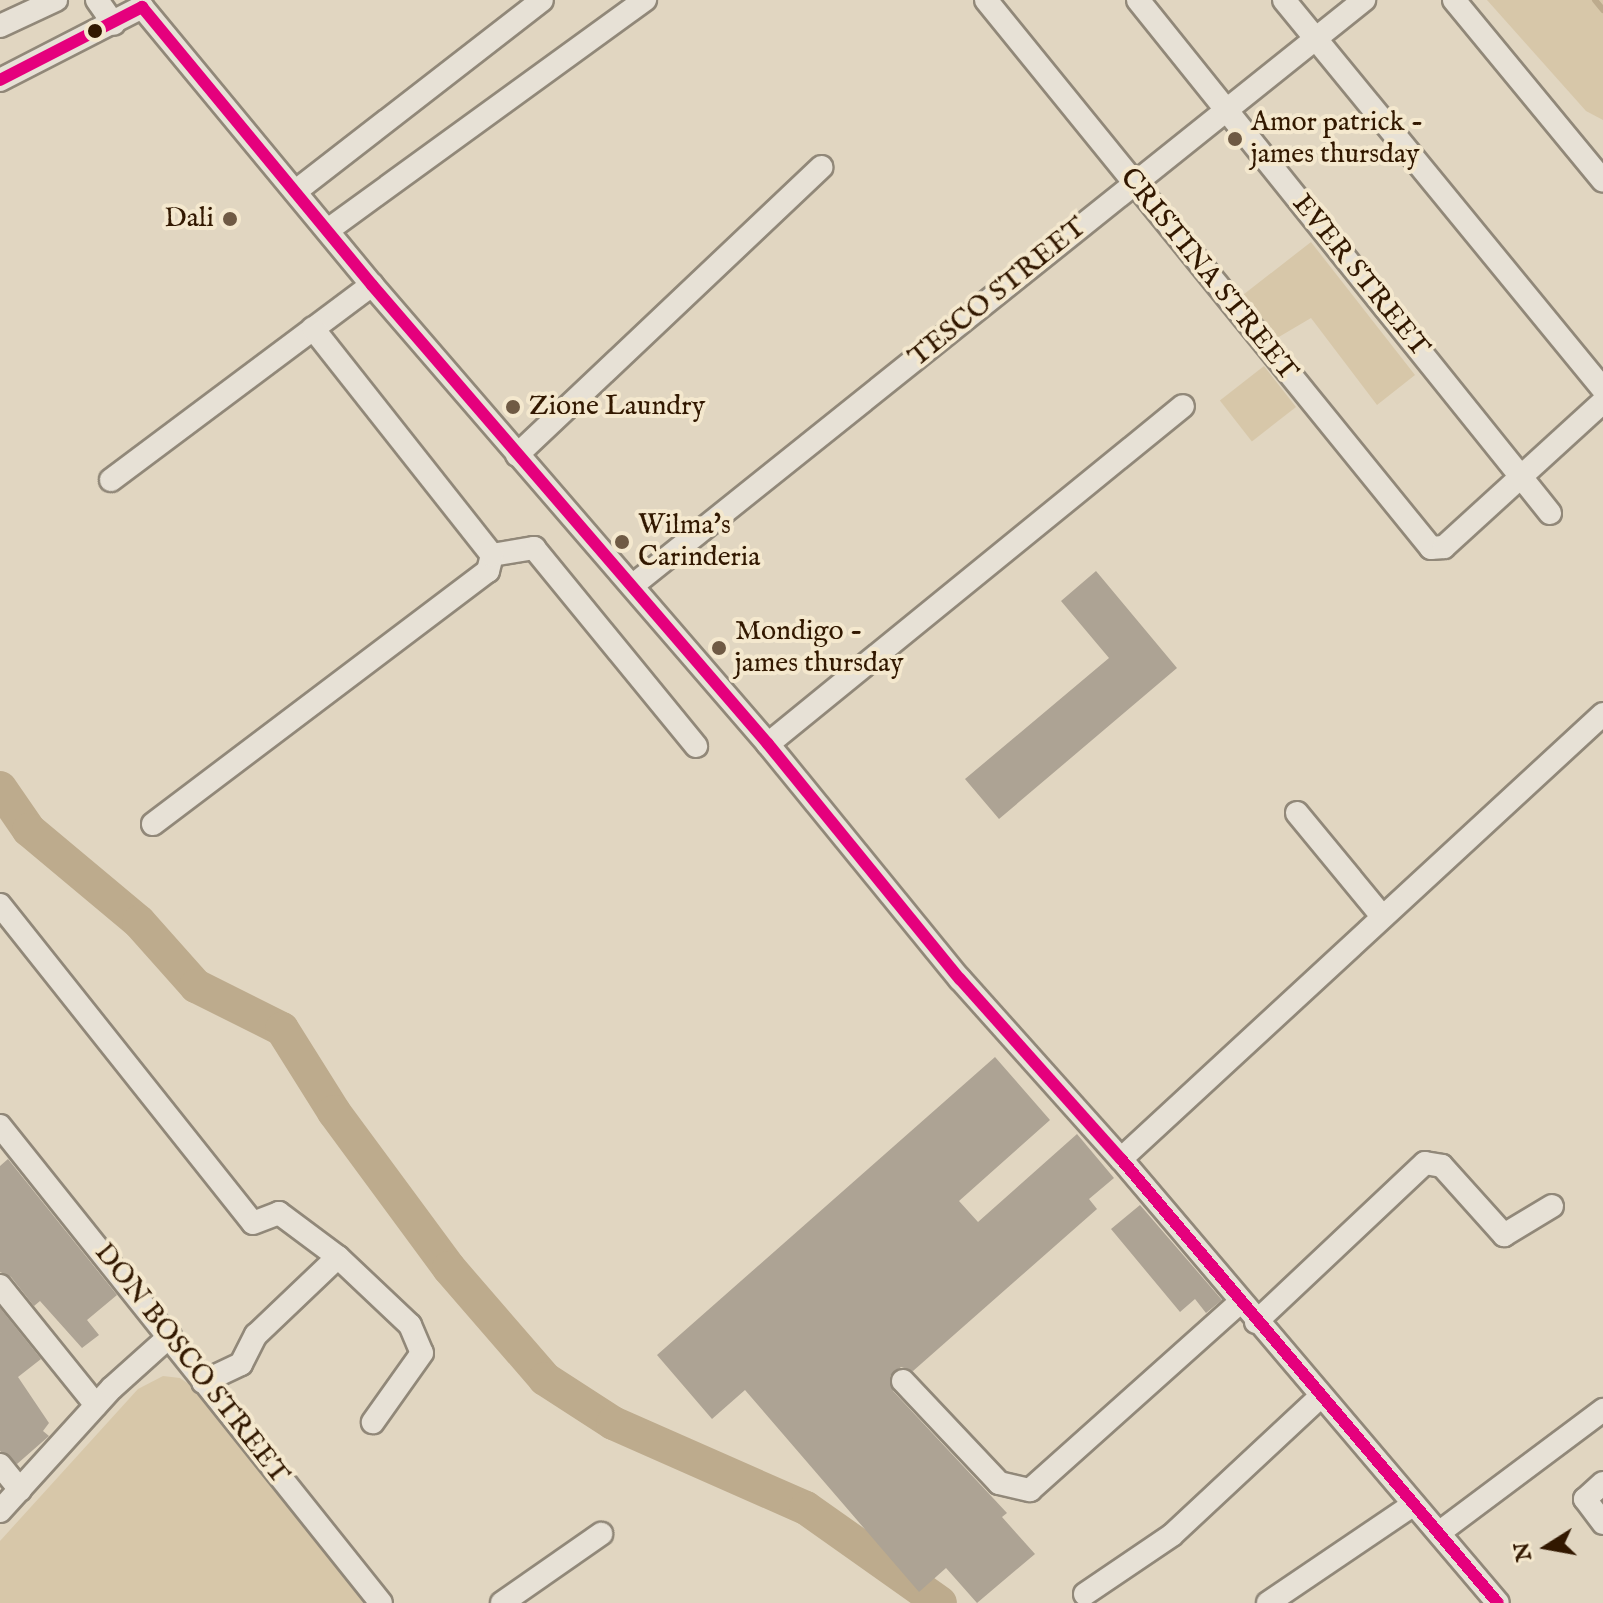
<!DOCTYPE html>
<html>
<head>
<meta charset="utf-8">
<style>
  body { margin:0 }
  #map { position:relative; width:1603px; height:1603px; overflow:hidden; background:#e1d6c1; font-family:"IM FELL English",serif }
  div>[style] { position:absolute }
  .green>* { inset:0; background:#d7c7a9; transform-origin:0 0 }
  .stream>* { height:6px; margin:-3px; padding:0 3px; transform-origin:3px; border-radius:3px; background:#bdab8d }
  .river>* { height:34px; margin:-17px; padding:0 17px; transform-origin:17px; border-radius:17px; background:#bdab8d }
  .building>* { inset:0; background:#ada394 }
  .roads { filter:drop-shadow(2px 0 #918879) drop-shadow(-2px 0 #918879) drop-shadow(0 2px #918879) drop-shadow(0 -2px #918879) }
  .minor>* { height:22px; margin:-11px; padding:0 11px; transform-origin:11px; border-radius:11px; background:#e7e1d6 }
  .bus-1>* { height:12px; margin:-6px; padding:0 6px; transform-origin:6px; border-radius:6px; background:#e5007d }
  .dots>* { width:22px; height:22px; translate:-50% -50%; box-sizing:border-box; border:4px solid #f4e8ce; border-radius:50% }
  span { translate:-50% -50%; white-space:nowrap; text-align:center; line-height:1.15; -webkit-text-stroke:8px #f4e8ce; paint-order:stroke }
  .poi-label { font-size:28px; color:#321800 }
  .left { translate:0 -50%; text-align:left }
  .right { translate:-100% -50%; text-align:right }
  .street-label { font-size:28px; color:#321800 }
  .north { position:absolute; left:1507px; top:1507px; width:80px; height:80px; -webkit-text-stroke:6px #f4e8ce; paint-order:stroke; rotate:259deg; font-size:22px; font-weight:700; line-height:32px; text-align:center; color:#321800 }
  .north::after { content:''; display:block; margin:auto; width:28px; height:36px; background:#321800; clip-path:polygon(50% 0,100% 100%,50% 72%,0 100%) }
</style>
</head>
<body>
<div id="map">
  <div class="green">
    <i style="clip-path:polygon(1487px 0,1603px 0,1603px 120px,1586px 111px)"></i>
    <i style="clip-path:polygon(1311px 242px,1415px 375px,1377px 405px,1311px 318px,1272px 341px,1239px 298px)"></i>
    <i style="left:1264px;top:366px;width:52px;height:56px;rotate:52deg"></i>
    <i style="clip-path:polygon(163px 1376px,180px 1378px,196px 1389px,365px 1603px,0 1603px,0 1541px,138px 1389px)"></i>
  </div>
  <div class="stream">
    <i style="left:1595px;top:0;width:13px;rotate:51deg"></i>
  </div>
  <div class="river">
    <i style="left:0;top:788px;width:51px;rotate:55.4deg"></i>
    <i style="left:29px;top:830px;width:143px;rotate:39.9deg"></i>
    <i style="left:139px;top:922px;width:86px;rotate:48.3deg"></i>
    <i style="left:196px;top:986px;width:96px;rotate:26.6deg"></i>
    <i style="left:282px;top:1029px;width:98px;rotate:57.9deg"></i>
    <i style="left:334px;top:1112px;width:194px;rotate:53.6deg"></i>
    <i style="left:449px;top:1268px;width:147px;rotate:49.1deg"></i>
    <i style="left:545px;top:1379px;width:81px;rotate:32.9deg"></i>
    <i style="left:613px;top:1423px;width:211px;rotate:23.8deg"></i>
    <i style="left:806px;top:1508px;width:164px;rotate:35.3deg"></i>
  </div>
  <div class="building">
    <i style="clip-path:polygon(1096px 571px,1177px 668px,999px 819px,965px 779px,1109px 658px,1061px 601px)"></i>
    <i style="clip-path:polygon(995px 1057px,1050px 1120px,959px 1201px,978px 1222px,1077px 1134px,1114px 1178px,1089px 1199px,1097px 1209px,913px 1371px,901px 1367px,890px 1376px,893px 1391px,1007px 1513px,1002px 1517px,1035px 1554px,977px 1603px,946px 1568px,919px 1592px,745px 1390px,712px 1419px,657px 1355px)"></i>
    <i style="clip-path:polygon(8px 1159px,117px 1295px,87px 1320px,99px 1335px,82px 1348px,40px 1301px,34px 1306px,11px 1277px,0 1272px,0 1166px)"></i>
    <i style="clip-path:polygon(1140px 1205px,1222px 1300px,1206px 1313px,1195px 1299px,1180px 1312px,1111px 1229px)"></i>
    <i style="clip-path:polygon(0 1308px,41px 1359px,18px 1377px,49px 1423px,43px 1431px,49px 1436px,17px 1464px,0 1451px)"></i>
  </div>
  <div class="roads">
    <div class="minor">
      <i style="left:97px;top:0;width:29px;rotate:55deg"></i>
      <i style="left:986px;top:0;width:706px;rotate:50.92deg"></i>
      <i style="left:1431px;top:548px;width:13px;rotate:-4deg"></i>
      <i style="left:1444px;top:547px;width:215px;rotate:-42.4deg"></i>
      <i style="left:1138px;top:0;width:658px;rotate:51.23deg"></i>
      <i style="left:1284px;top:0;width:503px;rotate:50.65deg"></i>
      <i style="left:1454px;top:0;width:234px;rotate:50.5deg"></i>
      <i style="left:0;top:26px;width:62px;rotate:-24.9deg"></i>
      <i style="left:0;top:80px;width:160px;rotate:-27.2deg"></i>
      <i style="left:142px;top:7px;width:361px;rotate:50.4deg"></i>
      <i style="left:372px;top:285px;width:606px;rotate:49.21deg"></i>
      <i style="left:768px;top:744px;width:303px;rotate:50.8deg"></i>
      <i style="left:960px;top:979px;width:241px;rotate:48.2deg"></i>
      <i style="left:1121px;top:1159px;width:582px;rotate:49.67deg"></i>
      <i style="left:296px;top:191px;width:311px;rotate:-37.8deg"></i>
      <i style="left:328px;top:230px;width:392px;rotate:-36deg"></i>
      <i style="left:517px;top:455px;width:419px;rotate:-43.4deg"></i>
      <i style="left:111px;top:480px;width:326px;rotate:-36.8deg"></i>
      <i style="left:492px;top:555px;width:43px;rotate:-9.5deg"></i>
      <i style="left:534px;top:548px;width:256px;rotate:50.7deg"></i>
      <i style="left:632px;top:586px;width:938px;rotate:-38.68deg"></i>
      <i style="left:768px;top:744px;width:535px;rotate:-39.16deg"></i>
      <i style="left:1297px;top:813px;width:134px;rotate:50.5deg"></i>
      <i style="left:153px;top:824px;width:420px;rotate:-37.1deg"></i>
      <i style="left:488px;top:571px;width:16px;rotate:-76deg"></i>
      <i style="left:492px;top:555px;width:289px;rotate:-128.3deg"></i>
      <i style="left:0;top:905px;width:406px;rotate:51.5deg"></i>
      <i style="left:253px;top:1223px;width:28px;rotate:-21deg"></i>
      <i style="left:279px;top:1213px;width:74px;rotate:36.7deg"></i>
      <i style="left:338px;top:1257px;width:99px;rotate:43.4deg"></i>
      <i style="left:410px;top:1325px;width:30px;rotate:67deg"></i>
      <i style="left:422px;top:1353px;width:85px;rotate:125.4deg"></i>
      <i style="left:0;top:1126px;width:610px;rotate:51.38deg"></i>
      <i style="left:1121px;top:1159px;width:656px;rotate:-42.71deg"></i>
      <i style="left:0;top:1286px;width:153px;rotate:51.1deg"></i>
      <i style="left:1256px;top:1322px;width:232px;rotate:-43.3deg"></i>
      <i style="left:1425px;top:1163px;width:17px;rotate:10deg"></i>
      <i style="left:1442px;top:1166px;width:93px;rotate:48.1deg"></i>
      <i style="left:1504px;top:1235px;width:56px;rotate:-31.1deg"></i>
      <i style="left:903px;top:1381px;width:140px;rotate:46.7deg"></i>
      <i style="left:999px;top:1483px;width:32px;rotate:13deg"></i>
      <i style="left:1030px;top:1490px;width:280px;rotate:-41.8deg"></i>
      <i style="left:203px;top:1382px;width:42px;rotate:-25.3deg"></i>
      <i style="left:241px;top:1364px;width:33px;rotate:-63deg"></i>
      <i style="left:256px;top:1335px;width:113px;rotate:-43.6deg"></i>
      <i style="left:0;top:1465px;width:32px;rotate:51deg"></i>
      <i style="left:1603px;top:1483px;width:24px;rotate:138deg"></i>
      <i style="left:1585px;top:1499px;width:30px;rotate:53deg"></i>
      <i style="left:0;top:1511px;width:166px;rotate:-47.7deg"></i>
      <i style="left:112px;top:1388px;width:78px;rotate:-41.9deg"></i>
      <i style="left:1440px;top:1532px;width:204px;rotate:-36.8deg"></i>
      <i style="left:1085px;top:1594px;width:105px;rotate:-34.1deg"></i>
      <i style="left:1172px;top:1535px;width:202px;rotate:-43deg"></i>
      <i style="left:502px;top:1603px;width:121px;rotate:-34.9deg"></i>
      <i style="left:1268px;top:1603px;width:175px;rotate:-34.1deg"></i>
    </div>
  </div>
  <div class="bus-1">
    <i style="left:0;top:80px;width:160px;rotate:-27.2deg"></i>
    <i style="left:142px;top:7px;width:361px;rotate:50.4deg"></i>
    <i style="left:372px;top:285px;width:606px;rotate:49.21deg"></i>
    <i style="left:768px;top:744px;width:303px;rotate:50.8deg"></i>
    <i style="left:960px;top:979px;width:241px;rotate:48.2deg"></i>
    <i style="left:1121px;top:1159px;width:582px;rotate:49.67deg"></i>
  </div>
  <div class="dots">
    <i style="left:95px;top:31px;background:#321800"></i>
    <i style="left:1235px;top:139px;background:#6f5a44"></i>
    <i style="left:230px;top:219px;background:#6f5a44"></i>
    <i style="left:513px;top:407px;background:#6f5a44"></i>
    <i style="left:622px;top:542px;background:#6f5a44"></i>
    <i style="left:719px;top:648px;background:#6f5a44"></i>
  </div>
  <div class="poi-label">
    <span class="left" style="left:1251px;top:139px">Amor patrick -<br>james thursday</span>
    <span class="right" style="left:214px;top:219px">Dali</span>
    <span class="left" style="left:529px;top:407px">Zione Laundry</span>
    <span class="left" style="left:638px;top:542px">Wilma's<br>Carinderia</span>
    <span class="left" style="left:735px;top:648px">Mondigo -<br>james thursday</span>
  </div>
  <div class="street-label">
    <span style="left:1208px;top:275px;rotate:51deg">CRISTINA STREET</span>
    <span style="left:1360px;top:276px;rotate:51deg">EVER STREET</span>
    <span style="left:998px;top:293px;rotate:-39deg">TESCO STREET</span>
    <span style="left:191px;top:1364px;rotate:52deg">DON BOSCO STREET</span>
  </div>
  <div class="north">N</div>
</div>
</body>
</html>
